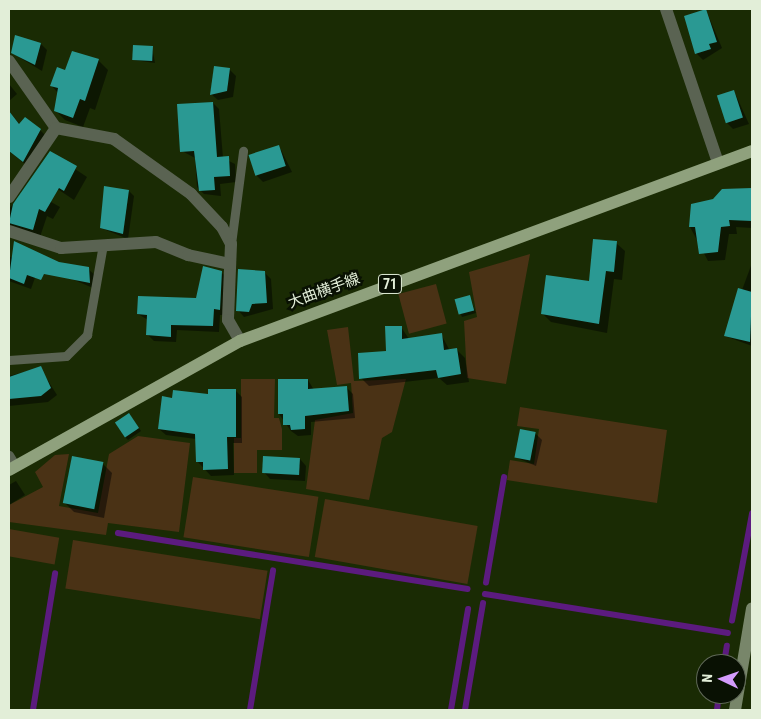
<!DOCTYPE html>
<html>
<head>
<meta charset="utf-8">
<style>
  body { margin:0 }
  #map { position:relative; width:761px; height:719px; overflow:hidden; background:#1a2b04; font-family:"Roboto Condensed","Noto Sans JP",sans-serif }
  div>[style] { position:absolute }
  .green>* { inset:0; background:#4a3215; transform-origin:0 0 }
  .shadow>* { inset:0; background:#0007 }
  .stream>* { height:5.5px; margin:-2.75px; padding:0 2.75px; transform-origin:2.75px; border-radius:2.75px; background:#5c1b7f }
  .building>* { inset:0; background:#2a9993; transform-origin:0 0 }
  .lane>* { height:9px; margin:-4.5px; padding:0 4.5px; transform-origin:4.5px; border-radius:4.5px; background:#5a6352 }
  .street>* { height:12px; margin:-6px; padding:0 6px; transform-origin:6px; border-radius:6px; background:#5a6352 }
  .secondary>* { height:12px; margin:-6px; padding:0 6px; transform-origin:6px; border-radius:6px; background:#78866a }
  .primary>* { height:12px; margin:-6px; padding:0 6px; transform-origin:6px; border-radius:6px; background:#8fa17d }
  span { translate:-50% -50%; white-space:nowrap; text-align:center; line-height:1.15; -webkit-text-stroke:5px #091103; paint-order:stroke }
  .shield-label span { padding:1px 4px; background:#091103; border:1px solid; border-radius:4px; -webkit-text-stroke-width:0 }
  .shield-label { font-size:14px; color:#e2eed8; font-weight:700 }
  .street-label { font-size:15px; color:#e2eed8 }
  .frame { position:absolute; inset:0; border:10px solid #e2eed8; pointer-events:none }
  .north { position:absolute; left:696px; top:654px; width:50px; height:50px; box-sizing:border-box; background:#091103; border:1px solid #606958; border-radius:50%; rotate:273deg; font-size:14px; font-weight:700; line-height:20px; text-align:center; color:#e2eed8 }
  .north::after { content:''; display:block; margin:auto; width:18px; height:22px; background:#d49cfc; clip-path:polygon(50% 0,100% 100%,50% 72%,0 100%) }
</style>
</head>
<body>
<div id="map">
  <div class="green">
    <i style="clip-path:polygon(530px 254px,506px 384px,467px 378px,464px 321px,477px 317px,469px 272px)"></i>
    <i style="left:436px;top:284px;width:41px;height:39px;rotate:75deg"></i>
    <i style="clip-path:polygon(348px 327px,354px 381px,406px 379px,392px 432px,382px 438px,369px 500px,306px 489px,315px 420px,353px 413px,351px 383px,337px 385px,327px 330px)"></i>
    <i style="clip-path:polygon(241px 379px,275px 379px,274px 418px,279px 418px,282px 429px,282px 450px,257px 450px,257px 473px,234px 473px,234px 438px,241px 438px)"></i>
    <i style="clip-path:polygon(520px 407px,667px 430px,657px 503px,507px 480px,510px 460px,534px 464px,539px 429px,517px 426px)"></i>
    <i style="clip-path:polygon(138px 436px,190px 443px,179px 532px,108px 523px,106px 535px,9px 522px,9px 505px,43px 487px,35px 472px,55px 455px,69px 454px,59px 506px,98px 513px,109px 454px)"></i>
    <i style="left:193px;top:477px;width:127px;height:61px;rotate:9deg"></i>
    <i style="left:325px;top:499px;width:155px;height:59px;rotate:10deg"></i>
    <i style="left:9px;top:529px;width:51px;height:27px;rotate:10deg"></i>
    <i style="left:73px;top:540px;width:197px;height:49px;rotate:9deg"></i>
  </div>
  <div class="shadow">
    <i style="clip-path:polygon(706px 10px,722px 48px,703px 60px,697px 54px,685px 17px)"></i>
    <i style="clip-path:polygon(41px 44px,47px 50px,42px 71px,12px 53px)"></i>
    <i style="clip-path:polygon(152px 47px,155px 63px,134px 60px)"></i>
    <i style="clip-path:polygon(98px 60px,108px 70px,95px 110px,90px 108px,83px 127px,65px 120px,55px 110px,58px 93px,51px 85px)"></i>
    <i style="clip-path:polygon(229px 69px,236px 76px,233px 97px,218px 100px,211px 94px)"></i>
    <i style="clip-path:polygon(9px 84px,17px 94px,9px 101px)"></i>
    <i style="clip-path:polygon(734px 91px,749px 124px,733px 129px,727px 123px)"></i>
    <i style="clip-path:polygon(213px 103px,219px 109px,223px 158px,235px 164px,236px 182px,220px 184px,221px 196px,204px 194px,197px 187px,195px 158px,182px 151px)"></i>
    <i style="clip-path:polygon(9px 111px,20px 125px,40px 130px,48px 138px,31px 169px,9px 151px)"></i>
    <i style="clip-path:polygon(279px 146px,292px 172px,263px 182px,257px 176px)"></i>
    <i style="clip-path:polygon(51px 153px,87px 177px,74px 200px,47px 182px)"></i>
    <i style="clip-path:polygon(105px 187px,129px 191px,134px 196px,128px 239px,101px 228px)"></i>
    <i style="clip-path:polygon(26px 188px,60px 207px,53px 219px,47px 216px,40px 237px,9px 229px,9px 209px)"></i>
    <i style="clip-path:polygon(752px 189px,752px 228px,736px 227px,737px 234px,729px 234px,725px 260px,708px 261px,690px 227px,723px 191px)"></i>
    <i style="clip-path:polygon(616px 243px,625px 251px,622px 280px,614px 279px,607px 333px,551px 322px,542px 313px,591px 282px)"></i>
    <i style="clip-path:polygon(9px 256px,37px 272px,31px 289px,9px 281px)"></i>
    <i style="clip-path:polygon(752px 263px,752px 346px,725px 336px)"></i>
    <i style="clip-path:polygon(88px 269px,95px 275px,93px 288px,72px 279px)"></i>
    <i style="clip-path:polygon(221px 272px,227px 278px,226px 315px,220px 315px,219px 332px,177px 330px,176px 342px,154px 341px,148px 335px,148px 320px,138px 314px,197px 300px)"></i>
    <i style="clip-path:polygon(264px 272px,271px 279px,273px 309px,244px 317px,238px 310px)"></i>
    <i style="clip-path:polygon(469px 296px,476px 313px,462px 317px,455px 300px)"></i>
    <i style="clip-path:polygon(401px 327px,409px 339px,441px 334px,450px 351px,457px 350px,465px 358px,469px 382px,447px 385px,439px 378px,369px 386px,361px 378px,387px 352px)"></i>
    <i style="clip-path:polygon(40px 368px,57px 395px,48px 402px,9px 406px,9px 376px)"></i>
    <i style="clip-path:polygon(308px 380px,314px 390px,346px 387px,353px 394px,355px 418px,311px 422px,311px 435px,298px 436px,291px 431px,279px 414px)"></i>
    <i style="clip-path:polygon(235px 390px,242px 397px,242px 443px,233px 443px,234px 475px,211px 476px,197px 461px,196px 439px,166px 435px,159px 429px,173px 399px)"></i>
    <i style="clip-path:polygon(132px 418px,141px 431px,128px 440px,125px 437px)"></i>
    <i style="clip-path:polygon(535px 433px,542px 440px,536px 466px,515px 457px)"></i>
    <i style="clip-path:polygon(300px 459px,306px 466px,305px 481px,270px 479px,264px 472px)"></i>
    <i style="clip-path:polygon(102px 463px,112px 473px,104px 518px,74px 512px,64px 502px)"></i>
    <i style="clip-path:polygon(16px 481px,25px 495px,9px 505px,9px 485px)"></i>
  </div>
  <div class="stream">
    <i style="left:118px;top:533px;width:354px;rotate:9.1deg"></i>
    <i style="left:486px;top:583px;width:107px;rotate:-80.3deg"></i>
    <i style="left:485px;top:594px;width:246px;rotate:9.1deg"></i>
    <i style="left:732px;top:621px;width:109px;rotate:-79.4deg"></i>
    <i style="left:724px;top:664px;width:18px;rotate:-81deg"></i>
    <i style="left:33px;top:710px;width:138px;rotate:-80.8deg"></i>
    <i style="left:250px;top:710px;width:141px;rotate:-80.6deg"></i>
    <i style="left:451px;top:710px;width:102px;rotate:-80.4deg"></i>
    <i style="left:465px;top:710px;width:108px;rotate:-80.4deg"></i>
    <i style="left:717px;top:710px;width:16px;rotate:-83deg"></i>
  </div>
  <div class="building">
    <i style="clip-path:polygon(706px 9px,717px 42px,709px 44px,711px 49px,695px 54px,684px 16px)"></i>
    <i style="clip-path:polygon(15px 35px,41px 43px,35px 65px,11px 53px)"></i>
    <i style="left:133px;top:45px;width:20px;height:15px;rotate:3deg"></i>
    <i style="clip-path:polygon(72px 51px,99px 59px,85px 101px,80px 99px,73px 118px,54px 111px,58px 88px,50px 86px,57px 67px,65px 70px)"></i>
    <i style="clip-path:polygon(214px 66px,230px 68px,227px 91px,210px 95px)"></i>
    <i style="left:734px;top:90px;width:29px;height:18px;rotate:72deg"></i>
    <i style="clip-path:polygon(213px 102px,217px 157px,229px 156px,230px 176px,214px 177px,215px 190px,199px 191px,194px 151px,180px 152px,177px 104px)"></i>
    <i style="clip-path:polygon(9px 111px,19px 124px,25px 117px,41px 129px,23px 162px,9px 151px)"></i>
    <i style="left:279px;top:145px;width:22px;height:32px;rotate:72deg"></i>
    <i style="clip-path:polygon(50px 151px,77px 166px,64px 191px,59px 188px,45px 212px,39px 209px,33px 230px,9px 223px,13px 204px)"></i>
    <i style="clip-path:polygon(104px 186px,129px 190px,123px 234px,100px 228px)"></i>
    <i style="clip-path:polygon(752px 188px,752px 221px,729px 220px,730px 226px,721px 227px,718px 252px,699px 254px,695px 227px,689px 227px,691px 204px,713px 199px,722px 189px)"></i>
    <i style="clip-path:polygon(593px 239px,617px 241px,614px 272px,606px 271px,599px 324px,541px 314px,546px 275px,589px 281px)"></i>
    <i style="clip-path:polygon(14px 241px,59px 262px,89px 267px,90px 283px,44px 274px,41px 280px,27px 275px,24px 284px,9px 278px)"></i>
    <i style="clip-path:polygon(203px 266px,222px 271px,220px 310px,214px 309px,213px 326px,171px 325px,171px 337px,146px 335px,147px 315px,137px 314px,138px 296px,196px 298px)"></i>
    <i style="clip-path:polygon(238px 269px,265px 271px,267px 303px,252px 304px,249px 312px,236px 311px)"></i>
    <i style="clip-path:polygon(738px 288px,752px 292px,750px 342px,724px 336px)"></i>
    <i style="left:470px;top:295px;width:16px;height:16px;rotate:75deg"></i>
    <i style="clip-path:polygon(385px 326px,402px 326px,402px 339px,442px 333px,444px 350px,457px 348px,461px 374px,438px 378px,436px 370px,359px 379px,358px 353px,386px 351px)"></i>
    <i style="clip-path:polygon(41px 366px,51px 388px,41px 396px,9px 399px,9px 377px)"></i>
    <i style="clip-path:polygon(278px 379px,308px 379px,308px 389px,347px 386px,349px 411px,305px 416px,305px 429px,291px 430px,290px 425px,283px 425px,283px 414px,278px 414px)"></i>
    <i style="clip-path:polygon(208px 389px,236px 389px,236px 437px,227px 437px,228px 469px,203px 470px,203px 462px,196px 462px,195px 434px,158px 429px,162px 396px,172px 398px,173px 390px,208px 394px)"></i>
    <i style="left:129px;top:413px;width:18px;height:17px;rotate:56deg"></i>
    <i style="left:520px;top:429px;width:16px;height:29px;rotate:11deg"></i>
    <i style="left:72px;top:456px;width:32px;height:48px;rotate:11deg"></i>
    <i style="left:263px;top:456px;width:37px;height:17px;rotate:3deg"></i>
  </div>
  <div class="lane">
    <i style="left:231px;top:244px;width:94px;rotate:-82.6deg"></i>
    <i style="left:9px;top:360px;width:57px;rotate:-4deg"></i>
    <i style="left:66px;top:356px;width:30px;rotate:-45deg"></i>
    <i style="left:87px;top:335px;width:92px;rotate:-80deg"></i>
    <i style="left:9px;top:455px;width:13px;rotate:58deg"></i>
  </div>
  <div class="street">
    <i style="left:666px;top:9px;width:163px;rotate:71.3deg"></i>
    <i style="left:9px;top:61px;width:82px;rotate:55deg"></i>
    <i style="left:56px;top:128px;width:59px;rotate:10.7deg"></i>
    <i style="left:114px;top:139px;width:95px;rotate:35.5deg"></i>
    <i style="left:191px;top:194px;width:45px;rotate:46.8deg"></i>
    <i style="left:222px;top:227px;width:19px;rotate:62deg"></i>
    <i style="left:231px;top:244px;width:76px;rotate:92.3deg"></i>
    <i style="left:228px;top:320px;width:24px;rotate:60deg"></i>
    <i style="left:9px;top:197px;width:83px;rotate:-55.7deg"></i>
    <i style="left:9px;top:231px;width:55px;rotate:18.1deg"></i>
    <i style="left:61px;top:248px;width:95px;rotate:-3.6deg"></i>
    <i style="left:156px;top:242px;width:35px;rotate:22deg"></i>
    <i style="left:188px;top:255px;width:43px;rotate:12.1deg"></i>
  </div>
  <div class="secondary">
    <i style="left:735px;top:710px;width:103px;rotate:-80.5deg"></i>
  </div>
  <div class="primary">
    <i style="left:9px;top:470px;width:265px;rotate:-29.2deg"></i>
    <i style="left:240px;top:341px;width:546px;rotate:-20.36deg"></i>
  </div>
  <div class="shield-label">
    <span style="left:390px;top:284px">71</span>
  </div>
  <div class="street-label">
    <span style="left:324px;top:291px;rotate:-20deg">大曲横手線</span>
  </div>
  <div class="frame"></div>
  <div class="north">N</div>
</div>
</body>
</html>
